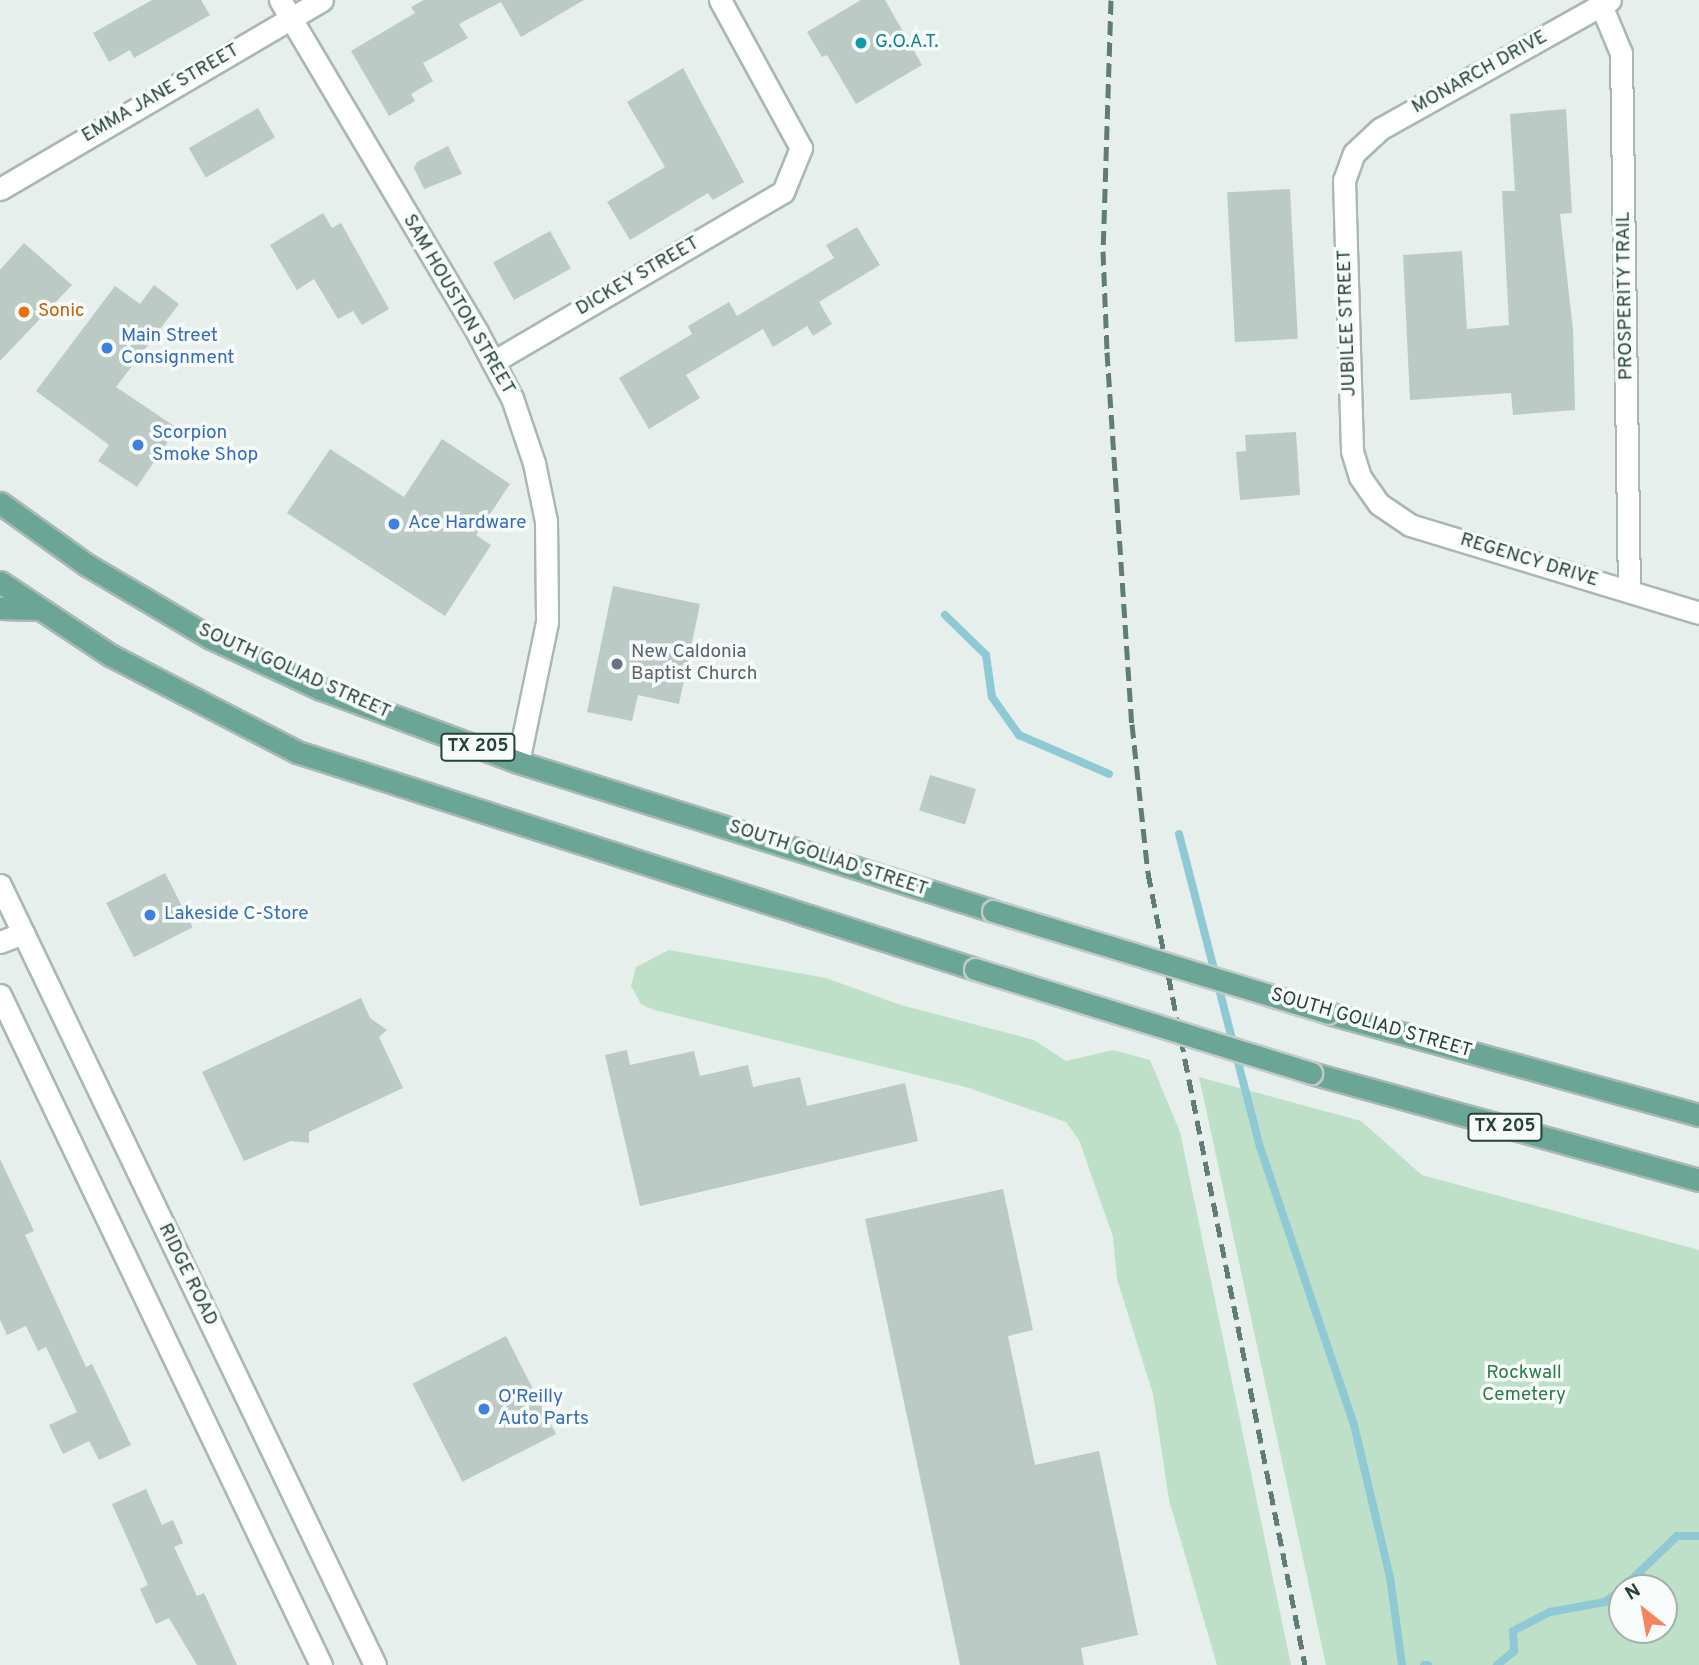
<!DOCTYPE html>
<html>
<head>
<meta charset="utf-8">
<style>
  body { margin:0 }
  #map { position:relative; width:1699px; height:1665px; overflow:hidden; background:#e6efeb; font-family:Overpass,sans-serif }
  div>[style] { position:absolute }
  .green>* { inset:0; background:#bfe0c8 }
  .stream>* { height:8px; margin:-4px; padding:0 4px; transform-origin:4px; border-radius:4px; background:#8ec9d4 }
  .building>* { inset:0; background:#bbcac4; transform-origin:0 0 }
  .roads { filter:drop-shadow(2px 0 #a8b8b2) drop-shadow(-2px 0 #a8b8b2) drop-shadow(0 2px #a8b8b2) drop-shadow(0 -2px #a8b8b2) }
  .minor>* { height:21px; margin:-10.5px; padding:0 10.5px; transform-origin:10.5px; border-radius:10.5px; background:#fff }
  .tertiary>* { height:21px; margin:-10.5px; padding:0 10.5px; transform-origin:10.5px; border-radius:10.5px; background:#fff }
  .secondary>* { height:21px; margin:-10.5px; padding:0 10.5px; transform-origin:10.5px; border-radius:10.5px; background:#fff }
  .primary>* { height:21px; margin:-10.5px; padding:0 10.5px; transform-origin:10.5px; border-radius:10.5px; background:#6aa596 }
  .rail>* { height:5px; margin-top:-2.5px; transform-origin:0; background:repeating-linear-gradient(90deg,#5f7d75 0 14px,transparent 0 21px) }
  .bridges { filter:drop-shadow(2px 0 #c2cac8) drop-shadow(-2px 0 #c2cac8) drop-shadow(0 2px #c2cac8) drop-shadow(0 -2px #c2cac8) }
  .primary-bridge>* { height:21px; margin:-10.5px; padding:0 10.5px; transform-origin:10.5px; border-radius:10.5px; background:#6aa596 }
  .dots>* { width:19px; height:19px; translate:-50% -50%; box-sizing:border-box; border:4px solid #f7fbf9; border-radius:50% }
  span { translate:-50% -50%; white-space:nowrap; text-align:center; line-height:1.15; -webkit-text-stroke:7px #f7fbf9; paint-order:stroke }
  .shield-label span { padding:2px 5px; background:#f7fbf9; border:2px solid; border-radius:5px; -webkit-text-stroke-width:0 }
  .shield-label { font-size:18px; color:#24423a; font-weight:700 }
  .culture-label { font-size:19px; color:#0d838f }
  .left { translate:0 -50%; text-align:left }
  .street-label { font-size:19px; color:#24423a }
  .food-label { font-size:19px; color:#c56008 }
  .shop-label { font-size:19px; color:#366cbe }
  .worship-label { font-size:19px; color:#5b616d }
  .park-label { font-size:19px; color:#2d7a4b }
  .north { position:absolute; left:1608px; top:1574px; width:70px; height:70px; box-sizing:border-box; background:#f7fbf9; border:2px solid #a3b1ad; border-radius:50%; rotate:329deg; font-size:19px; font-weight:700; line-height:28px; text-align:center; color:#24423a }
  .north::after { content:''; display:block; margin:auto; width:24px; height:32px; background:#f4845f; clip-path:polygon(50% 0,100% 100%,50% 72%,0 100%) }
</style>
</head>
<body>
<div id="map">
  <div class="green">
    <i style="clip-path:polygon(669px 950px,826px 978px,901px 1005px,1034px 1040px,1066px 1061px,1113px 1050px,1150px 1060px,1180px 1132px,1291px 1665px,1217px 1665px,1169px 1500px,1153px 1394px,1117px 1279px,1113px 1237px,1079px 1140px,1066px 1122px,966px 1087px,654px 1010px,641px 1004px,631px 986px,636px 967px)"></i>
    <i style="clip-path:polygon(evenodd,1199px 1077px,1361px 1121px,1422px 1175px,1699px 1250px,1699px 1665px,1326px 1665px,1199px 1077px,1622px 1588px,1664px 1588px,1664px 1630px,1622px 1630px,1622px 1588px)"></i>
  </div>
  <div class="stream">
    <i style="left:945px;top:615px;width:57px;rotate:44.3deg"></i>
    <i style="left:986px;top:655px;width:42px;rotate:81.9deg"></i>
    <i style="left:992px;top:697px;width:47px;rotate:54.6deg"></i>
    <i style="left:1019px;top:735px;width:98px;rotate:23.4deg"></i>
    <i style="left:1179px;top:834px;width:326px;rotate:75.5deg"></i>
    <i style="left:1261px;top:1150px;width:290px;rotate:71.3deg"></i>
    <i style="left:1354px;top:1425px;width:156px;rotate:76.7deg"></i>
    <i style="left:1390px;top:1577px;width:89px;rotate:82.2deg"></i>
    <i style="left:1623px;top:1588px;width:75px;rotate:-43.9deg"></i>
    <i style="left:1677px;top:1536px;width:22px"></i>
    <i style="left:1424px;top:1665px;width:4px"></i>
    <i style="left:1497px;top:1665px;width:22px;rotate:-39deg"></i>
    <i style="left:1514px;top:1651px;width:20px;rotate:-93deg"></i>
    <i style="left:1513px;top:1631px;width:42px;rotate:-27.2deg"></i>
    <i style="left:1550px;top:1612px;width:56px;rotate:-10.3deg"></i>
    <i style="left:1605px;top:1602px;width:21px;rotate:-37deg"></i>
  </div>
  <div class="building">
    <i style="clip-path:polygon(152px 0,201px 0,210px 15px,134px 58px,130px 50px,109px 62px,93px 33px)"></i>
    <i style="clip-path:polygon(424px 0,584px 0,521px 37px,501px 2px,459px 24px,468px 38px,423px 63px,433px 81px,411px 94px,415px 101px,389px 116px,351px 51px,415px 13px,411px 7px)"></i>
    <i style="clip-path:polygon(861px 0,885px 0,922px 65px,856px 104px,827px 55px,822px 57px,807px 32px)"></i>
    <i style="clip-path:polygon(683px 68px,744px 182px,713px 200px,708px 193px,630px 240px,607px 202px,665px 167px,627px 102px)"></i>
    <i style="left:258px;top:108px;width:34px;height:80px;rotate:60deg"></i>
    <i style="clip-path:polygon(1566px 109px,1572px 213px,1560px 214px,1573px 330px,1575px 410px,1513px 415px,1511px 393px,1410px 400px,1403px 255px,1462px 251px,1467px 329px,1509px 325px,1502px 191px,1515px 191px,1510px 114px)"></i>
    <i style="clip-path:polygon(448px 146px,462px 174px,424px 189px,414px 168px,417px 162px)"></i>
    <i style="left:1290px;top:189px;width:150px;height:63px;rotate:87deg"></i>
    <i style="clip-path:polygon(323px 213px,332px 228px,341px 223px,389px 309px,362px 325px,353px 311px,338px 319px,314px 279px,297px 290px,270px 245px)"></i>
    <i style="clip-path:polygon(857px 227px,880px 265px,819px 302px,832px 324px,813px 336px,807px 326px,773px 347px,763px 329px,686px 375px,700px 398px,649px 429px,619px 378px,692px 334px,688px 326px,729px 302px,737px 316px,834px 258px,826px 245px)"></i>
    <i style="left:550px;top:231px;width:43px;height:65px;rotate:61deg"></i>
    <i style="clip-path:polygon(24px 243px,72px 285px,0 361px,0 270px)"></i>
    <i style="clip-path:polygon(154px 285px,179px 304px,116px 387px,177px 428px,137px 487px,98px 461px,109px 445px,36px 391px,115px 286px,140px 304px)"></i>
    <i style="clip-path:polygon(1296px 432px,1300px 495px,1240px 500px,1236px 452px,1246px 451px,1245px 435px)"></i>
    <i style="clip-path:polygon(442px 439px,510px 484px,476px 535px,491px 545px,445px 616px,287px 513px,330px 449px,404px 497px)"></i>
    <i style="clip-path:polygon(613px 586px,700px 604px,679px 704px,638px 695px,632px 721px,587px 712px)"></i>
    <i style="left:930px;top:775px;width:48px;height:37px;rotate:17deg"></i>
    <i style="left:165px;top:873px;width:61px;height:66px;rotate:63deg"></i>
    <i style="clip-path:polygon(361px 998px,370px 1018px,387px 1030px,379px 1037px,403px 1088px,309px 1132px,309px 1143px,291px 1141px,244px 1161px,202px 1072px)"></i>
    <i style="clip-path:polygon(627px 1050px,630px 1065px,694px 1051px,700px 1076px,748px 1065px,753px 1087px,800px 1077px,807px 1106px,905px 1083px,918px 1141px,640px 1206px,605px 1055px)"></i>
    <i style="clip-path:polygon(0 1159px,34px 1231px,25px 1235px,86px 1367px,92px 1364px,131px 1445px,99px 1460px,89px 1441px,63px 1454px,49px 1425px,77px 1412px,46px 1347px,38px 1351px,26px 1326px,7px 1335px,0 1320px)"></i>
    <i style="clip-path:polygon(1003px 1189px,1033px 1330px,1008px 1336px,1035px 1465px,1099px 1451px,1138px 1635px,1081px 1648px,1084px 1665px,960px 1665px,865px 1219px)"></i>
    <i style="left:506px;top:1336px;width:110px;height:105px;rotate:63deg"></i>
    <i style="clip-path:polygon(146px 1489px,162px 1525px,173px 1520px,183px 1543px,174px 1547px,197px 1596px,204px 1593px,237px 1665px,197px 1665px,169px 1618px,156px 1624px,140px 1589px,148px 1585px,112px 1504px)"></i>
  </div>
  <div class="roads">
    <div class="minor">
      <i style="left:280px;top:0;width:386px;rotate:59.3deg"></i>
      <i style="left:477px;top:332px;width:75px;rotate:62.1deg"></i>
      <i style="left:512px;top:398px;width:69px;rotate:71.3deg"></i>
      <i style="left:534px;top:463px;width:59px;rotate:78.3deg"></i>
      <i style="left:546px;top:521px;width:101px;rotate:89.4deg"></i>
      <i style="left:547px;top:622px;width:143px;rotate:101.7deg"></i>
      <i style="left:1610px;top:0;width:264px;rotate:150.7deg"></i>
      <i style="left:1380px;top:129px;width:35px;rotate:137deg"></i>
      <i style="left:1354px;top:153px;width:29px;rotate:110deg"></i>
      <i style="left:1344px;top:180px;width:271px;rotate:88.3deg"></i>
      <i style="left:1352px;top:451px;width:27px;rotate:73deg"></i>
      <i style="left:1360px;top:477px;width:33px;rotate:55deg"></i>
      <i style="left:1379px;top:504px;width:37px;rotate:34deg"></i>
      <i style="left:1410px;top:525px;width:302px;rotate:16.9deg"></i>
      <i style="left:1601px;top:5px;width:52px;rotate:67.4deg"></i>
      <i style="left:1621px;top:53px;width:538px;rotate:89.15deg"></i>
      <i style="left:0;top:189px;width:373px;rotate:-30.4deg"></i>
      <i style="left:493px;top:362px;width:336px;rotate:-30.4deg"></i>
      <i style="left:783px;top:192px;width:48px;rotate:-67.8deg"></i>
      <i style="left:801px;top:148px;width:169px;rotate:-118.7deg"></i>
    </div>
    <div class="tertiary">
      <i style="left:0;top:942px;width:25px;rotate:-21deg"></i>
    </div>
    <div class="secondary">
      <i style="left:0;top:885px;width:865px;rotate:64.32deg"></i>
      <i style="left:0;top:995px;width:743px;rotate:64.4deg"></i>
    </div>
    <div class="primary">
      <i style="left:0;top:503px;width:107px;rotate:35.5deg"></i>
      <i style="left:87px;top:565px;width:144px;rotate:30.5deg"></i>
      <i style="left:211px;top:638px;width:121px;rotate:24.9deg"></i>
      <i style="left:321px;top:689px;width:210px;rotate:20.3deg"></i>
      <i style="left:518px;top:762px;width:498px;rotate:17.4deg"></i>
      <i style="left:0;top:582px;width:132px;rotate:33.6deg"></i>
      <i style="left:110px;top:655px;width:211px;rotate:27.4deg"></i>
      <i style="left:297px;top:752px;width:712px;rotate:17.75deg"></i>
      <i style="left:0;top:608px;width:40px;rotate:1.4deg"></i>
      <i style="left:1328px;top:1013px;width:385px;rotate:15.4deg"></i>
      <i style="left:1311px;top:1073px;width:402px;rotate:15.4deg"></i>
    </div>
  </div>
  <div class="rail">
    <i style="left:1111px;top:0;width:251px;rotate:91.8deg"></i>
    <i style="left:1103px;top:251px;width:101px;rotate:87.7deg"></i>
    <i style="left:1107px;top:352px;width:373px;rotate:86.2deg"></i>
    <i style="left:1132px;top:724px;width:150px;rotate:83.9deg"></i>
    <i style="left:1148px;top:873px;width:807px;rotate:78.79deg"></i>
  </div>
  <div class="bridges">
    <div class="primary-bridge">
      <i style="left:993px;top:911px;width:350px;rotate:16.9deg"></i>
      <i style="left:975px;top:969px;width:352px;rotate:17.2deg"></i>
    </div>
  </div>
  <div class="dots">
    <i style="left:861px;top:43px;background:#0f9aa8"></i>
    <i style="left:24px;top:312px;background:#e8710a"></i>
    <i style="left:107px;top:348px;background:#3f7fe0"></i>
    <i style="left:138px;top:445px;background:#3f7fe0"></i>
    <i style="left:394px;top:524px;background:#3f7fe0"></i>
    <i style="left:617px;top:664px;background:#6b7280"></i>
    <i style="left:150px;top:915px;background:#3f7fe0"></i>
    <i style="left:484px;top:1409px;background:#3f7fe0"></i>
  </div>
  <div class="shield-label">
    <span style="left:478px;top:747px">TX 205</span>
    <span style="left:1505px;top:1127px">TX 205</span>
  </div>
  <div class="culture-label">
    <span class="left" style="left:875px;top:43px">G.O.A.T.</span>
  </div>
  <div class="street-label">
    <span style="left:1480px;top:73px;rotate:-29deg">MONARCH DRIVE</span>
    <span style="left:161px;top:94px;rotate:-30deg">EMMA JANE STREET</span>
    <span style="left:638px;top:277px;rotate:-30deg">DICKEY STREET</span>
    <span style="left:1626px;top:296px;rotate:-91deg">PROSPERITY TRAIL</span>
    <span style="left:458px;top:305px;rotate:60deg">SAM HOUSTON STREET</span>
    <span style="left:1348px;top:323px;rotate:-92deg">JUBILEE STREET</span>
    <span style="left:1529px;top:561px;rotate:17deg">REGENCY DRIVE</span>
    <span style="left:294px;top:672px;rotate:24deg">SOUTH GOLIAD STREET</span>
    <span style="left:828px;top:859px;rotate:18deg">SOUTH GOLIAD STREET</span>
    <span style="left:1371px;top:1024px;rotate:16deg">SOUTH GOLIAD STREET</span>
    <span style="left:187px;top:1275px;rotate:64deg">RIDGE ROAD</span>
  </div>
  <div class="food-label">
    <span class="left" style="left:38px;top:312px">Sonic</span>
  </div>
  <div class="shop-label">
    <span class="left" style="left:121px;top:348px">Main Street<br>Consignment</span>
    <span class="left" style="left:152px;top:445px">Scorpion<br>Smoke Shop</span>
    <span class="left" style="left:408px;top:524px">Ace Hardware</span>
    <span class="left" style="left:164px;top:915px">Lakeside C-Store</span>
    <span class="left" style="left:498px;top:1409px">O'Reilly<br>Auto Parts</span>
  </div>
  <div class="worship-label">
    <span class="left" style="left:631px;top:664px">New Caldonia<br>Baptist Church</span>
  </div>
  <div class="park-label">
    <span style="left:1524px;top:1385px">Rockwall<br>Cemetery</span>
  </div>
  <div class="north">N</div>
</div>
</body>
</html>
